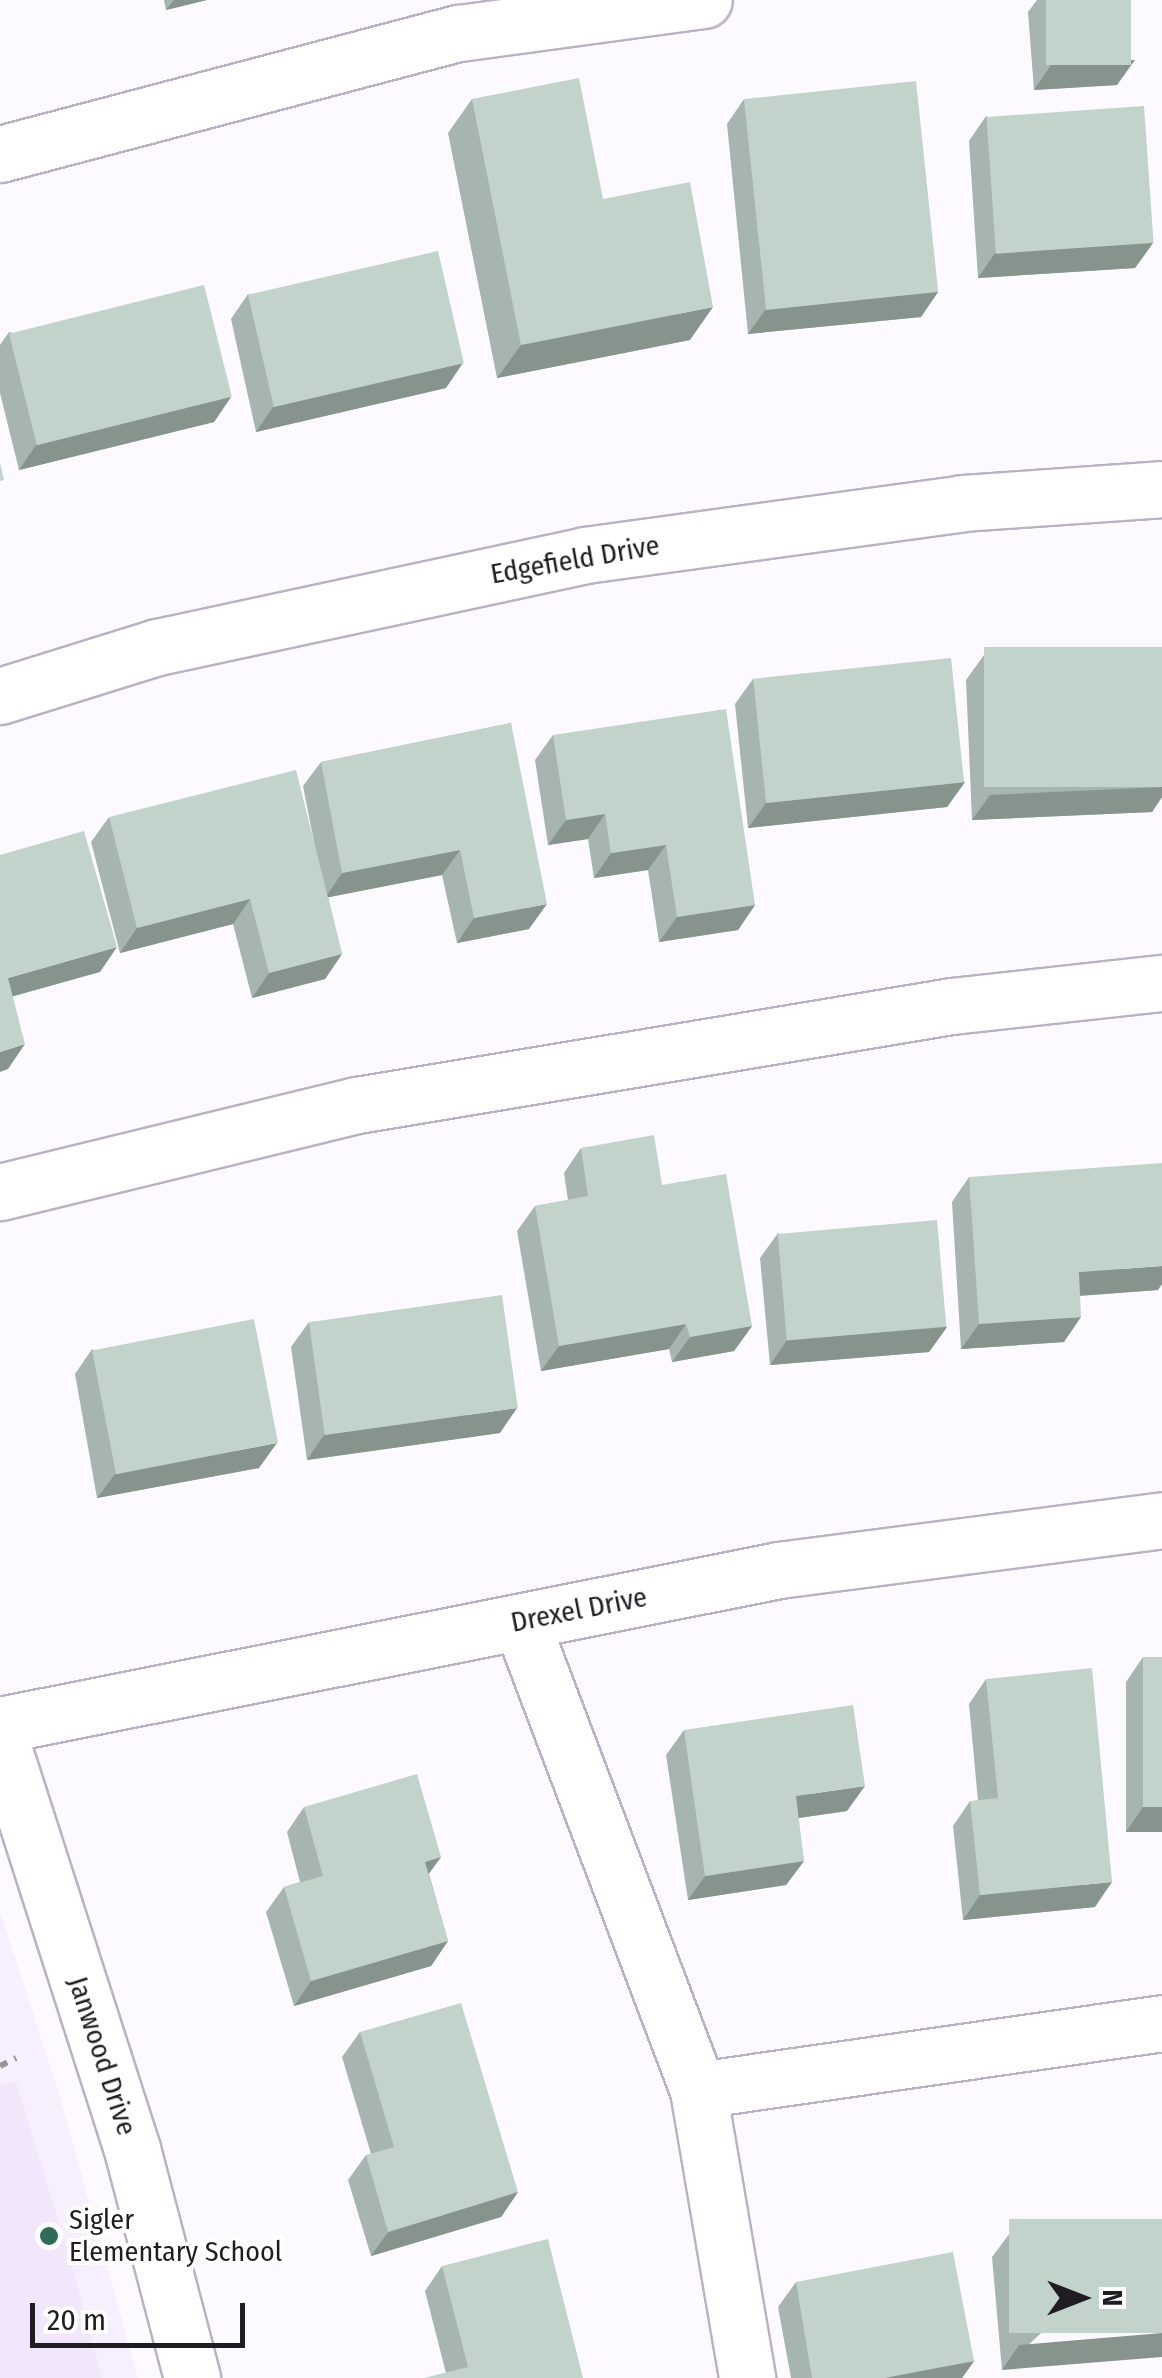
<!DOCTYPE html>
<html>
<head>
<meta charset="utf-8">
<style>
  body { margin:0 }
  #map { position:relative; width:1162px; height:2378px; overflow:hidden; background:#fcfafe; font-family:"Fira Sans Condensed",sans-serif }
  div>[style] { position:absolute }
  .built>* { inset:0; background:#f7effd }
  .green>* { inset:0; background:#f1e6fa }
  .path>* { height:6px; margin-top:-3px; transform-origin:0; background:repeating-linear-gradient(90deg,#979599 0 8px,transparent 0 16px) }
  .roads { filter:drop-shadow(2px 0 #bab2c2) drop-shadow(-2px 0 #bab2c2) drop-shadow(0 2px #bab2c2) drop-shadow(0 -2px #bab2c2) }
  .minor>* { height:55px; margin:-27.5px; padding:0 27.5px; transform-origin:27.5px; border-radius:27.5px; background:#fff }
  .wall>* { inset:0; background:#a6b5af }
  .shaded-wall>* { inset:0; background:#87948e }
  .building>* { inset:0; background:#c1d3cb; transform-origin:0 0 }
  .dots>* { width:28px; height:28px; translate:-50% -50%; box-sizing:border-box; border:5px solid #fff; border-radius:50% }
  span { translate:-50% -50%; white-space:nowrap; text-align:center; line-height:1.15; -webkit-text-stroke:8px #fff; paint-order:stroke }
  .street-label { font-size:28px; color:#201d22 }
  .poi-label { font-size:28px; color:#201d22 }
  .left { translate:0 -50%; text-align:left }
  .north { position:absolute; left:1032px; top:2248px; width:100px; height:100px; -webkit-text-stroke:8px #fff; paint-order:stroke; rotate:90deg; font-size:28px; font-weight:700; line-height:40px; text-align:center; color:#201d22 }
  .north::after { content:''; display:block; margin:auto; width:35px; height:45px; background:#201d22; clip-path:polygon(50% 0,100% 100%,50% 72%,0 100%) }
  .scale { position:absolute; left:30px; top:2303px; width:215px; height:45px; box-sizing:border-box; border:5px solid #201d22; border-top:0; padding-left:12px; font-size:30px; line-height:35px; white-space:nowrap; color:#201d22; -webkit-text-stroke:8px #fff; paint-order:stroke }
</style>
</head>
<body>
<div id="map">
  <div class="built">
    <i style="clip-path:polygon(0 1911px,59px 2094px,138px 2378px,0 2378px)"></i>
  </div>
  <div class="green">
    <i style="clip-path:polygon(16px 2082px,73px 2270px,102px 2378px,0 2378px,0 2084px)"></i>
  </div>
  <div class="path">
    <i style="left:0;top:2066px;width:18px;rotate:-27deg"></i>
  </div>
  <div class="roads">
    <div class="minor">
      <i style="left:0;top:154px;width:475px;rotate:-14.8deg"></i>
      <i style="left:459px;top:33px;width:247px;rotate:-7.7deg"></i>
      <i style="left:0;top:696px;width:164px;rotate:-17.3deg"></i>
      <i style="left:157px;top:647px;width:438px;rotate:-12.1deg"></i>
      <i style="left:585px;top:555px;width:382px;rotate:-7.8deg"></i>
      <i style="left:963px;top:503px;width:199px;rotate:-4deg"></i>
      <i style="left:0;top:1192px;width:367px;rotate:-13.7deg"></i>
      <i style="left:357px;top:1105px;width:603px;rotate:-9.45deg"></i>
      <i style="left:952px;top:1006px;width:211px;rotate:-6.3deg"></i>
      <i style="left:521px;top:1622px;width:500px;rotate:69.28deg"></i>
      <i style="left:698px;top:2090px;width:292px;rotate:80.3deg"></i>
      <i style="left:0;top:1725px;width:794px;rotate:-11.25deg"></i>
      <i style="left:779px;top:1570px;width:386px;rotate:-7.4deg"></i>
      <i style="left:0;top:1738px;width:432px;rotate:72.2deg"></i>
      <i style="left:132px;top:2149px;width:237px;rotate:75.3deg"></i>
      <i style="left:698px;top:2090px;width:469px;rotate:-8.2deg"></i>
    </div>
  </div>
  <div class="wall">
    <i style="clip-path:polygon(164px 0,207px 0,166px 10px)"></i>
    <i style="clip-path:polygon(1037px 0,1131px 0,1117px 85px,1034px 90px,1028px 12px)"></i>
    <i style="clip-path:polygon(472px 99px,603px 199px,690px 340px,497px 378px,448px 133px)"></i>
    <i style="clip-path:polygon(744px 99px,938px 292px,921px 317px,748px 334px,727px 124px)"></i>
    <i style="clip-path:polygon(986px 116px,1153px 243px,1135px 268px,978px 278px,969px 141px)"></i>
    <i style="clip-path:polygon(248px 294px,446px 388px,256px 432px,231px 319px)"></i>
    <i style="clip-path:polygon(9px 332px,231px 397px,214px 422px,19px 470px,0 393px,0 345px)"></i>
    <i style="clip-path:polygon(1162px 647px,1162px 797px,1152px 812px,972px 820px,966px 680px,984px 655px)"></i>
    <i style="clip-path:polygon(753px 679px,965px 782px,947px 807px,748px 828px,735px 704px)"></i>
    <i style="clip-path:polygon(511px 723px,529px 929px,457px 943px,442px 875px,328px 897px,342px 954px,325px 979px,252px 998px,233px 924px,120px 953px,91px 842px,109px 817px,314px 842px,303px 786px,321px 762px)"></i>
    <i style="clip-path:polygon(553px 735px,755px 905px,738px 930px,659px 942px,648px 870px,594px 878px,588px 839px,548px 845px,535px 760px)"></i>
    <i style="clip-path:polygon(581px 1148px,662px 1185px,752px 1326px,734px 1351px,672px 1362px,669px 1349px,541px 1371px,517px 1231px,535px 1206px,568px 1200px,564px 1173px)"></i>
    <i style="clip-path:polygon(969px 1177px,1158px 1290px,1080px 1296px,1064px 1342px,961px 1349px,952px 1202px)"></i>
    <i style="clip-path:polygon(778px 1233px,947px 1327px,929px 1352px,770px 1365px,760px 1258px)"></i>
    <i style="clip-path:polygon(309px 1322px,500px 1433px,307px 1460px,291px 1347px)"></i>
    <i style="clip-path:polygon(92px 1349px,259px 1468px,97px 1498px,75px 1374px)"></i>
    <i style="clip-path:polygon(1143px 1657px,1162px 1832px,1126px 1832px,1126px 1682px)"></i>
    <i style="clip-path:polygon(986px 1679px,1095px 1907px,963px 1920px,953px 1826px,970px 1801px,978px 1801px,969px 1704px)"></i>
    <i style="clip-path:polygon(684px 1730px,847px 1811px,798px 1818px,804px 1861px,786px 1885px,688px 1900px,666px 1755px)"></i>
    <i style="clip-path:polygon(304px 1807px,441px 1857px,429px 1874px,448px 1941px,431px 1966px,294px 2006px,266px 1912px,284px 1887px,300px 1882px,287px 1832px)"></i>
    <i style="clip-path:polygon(360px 2032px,518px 2192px,501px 2217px,371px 2256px,348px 2180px,366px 2155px,371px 2154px,342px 2057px)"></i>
    <i style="clip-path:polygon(1162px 2219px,1002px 2370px,992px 2257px,1010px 2233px)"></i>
    <i style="clip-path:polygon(442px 2266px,583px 2378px,446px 2373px,425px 2291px)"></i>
    <i style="clip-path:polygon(796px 2282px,974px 2361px,962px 2378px,791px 2378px,778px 2307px)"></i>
  </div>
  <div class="shaded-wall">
    <i style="clip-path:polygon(174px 0,207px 0,166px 10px)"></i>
    <i style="clip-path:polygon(1135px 60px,1117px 85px,1034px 90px,1051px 65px)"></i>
    <i style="clip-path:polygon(1153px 243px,1135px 268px,978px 278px,995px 253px)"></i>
    <i style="clip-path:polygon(938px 292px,921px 317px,748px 334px,766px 309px)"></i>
    <i style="clip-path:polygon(713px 307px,690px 340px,497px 378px,521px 345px)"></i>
    <i style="clip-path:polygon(463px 363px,446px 388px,256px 432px,273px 407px)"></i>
    <i style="clip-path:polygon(231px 397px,214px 422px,19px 470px,36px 445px)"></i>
    <i style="clip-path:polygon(965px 782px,947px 807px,748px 828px,766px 803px)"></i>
    <i style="clip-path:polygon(1162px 787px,1162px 797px,1152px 812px,972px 820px,990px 795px)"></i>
    <i style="clip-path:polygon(605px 814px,588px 839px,548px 845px,566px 820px)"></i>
    <i style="clip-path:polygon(666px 845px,648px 870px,594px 878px,611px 853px)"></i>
    <i style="clip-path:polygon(460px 850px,442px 875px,325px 898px,342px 873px)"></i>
    <i style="clip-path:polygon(250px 899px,233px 924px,120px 953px,137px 928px)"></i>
    <i style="clip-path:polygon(547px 904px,529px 929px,457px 943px,474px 918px)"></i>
    <i style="clip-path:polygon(755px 905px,738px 930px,659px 942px,677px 917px)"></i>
    <i style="clip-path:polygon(117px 947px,100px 972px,0 1000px,8px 978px)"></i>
    <i style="clip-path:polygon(342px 954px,325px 979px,252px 998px,269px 973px)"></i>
    <i style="clip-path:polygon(25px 1044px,8px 1069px,0 1072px,0 1052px)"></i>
    <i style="clip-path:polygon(1162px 1266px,1162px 1284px,1158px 1290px,1061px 1297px,1079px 1272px)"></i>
    <i style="clip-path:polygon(1081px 1317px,1064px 1342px,961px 1349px,979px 1324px)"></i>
    <i style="clip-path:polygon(686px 1324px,669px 1349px,541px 1371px,559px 1346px)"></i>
    <i style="clip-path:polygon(752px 1326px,734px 1351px,672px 1362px,690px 1337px)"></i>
    <i style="clip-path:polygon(947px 1327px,929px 1352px,770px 1365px,787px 1340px)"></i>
    <i style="clip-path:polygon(517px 1408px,500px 1433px,307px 1460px,324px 1435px)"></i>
    <i style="clip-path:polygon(277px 1443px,259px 1468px,97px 1498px,115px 1474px)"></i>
    <i style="clip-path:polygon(865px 1786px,847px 1811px,778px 1821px,796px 1796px)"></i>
    <i style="clip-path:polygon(1143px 1807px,1162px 1807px,1162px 1832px,1126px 1832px)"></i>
    <i style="clip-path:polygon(441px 1857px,423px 1881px,425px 1862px)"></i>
    <i style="clip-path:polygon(804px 1861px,786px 1885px,688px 1900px,705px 1876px)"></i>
    <i style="clip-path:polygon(1112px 1882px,1095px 1907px,963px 1920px,980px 1895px)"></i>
    <i style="clip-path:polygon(448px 1941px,431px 1966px,294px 2006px,311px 1981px)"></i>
    <i style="clip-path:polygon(518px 2192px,501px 2217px,371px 2256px,388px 2232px)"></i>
    <i style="clip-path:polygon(1162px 2333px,1162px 2357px,1002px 2370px,1019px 2345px)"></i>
    <i style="clip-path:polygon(974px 2361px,962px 2378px,884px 2378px)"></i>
  </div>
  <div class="building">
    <i style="left:1046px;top:0;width:85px;height:65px"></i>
    <i style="clip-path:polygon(579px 78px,603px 199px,690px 182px,713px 307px,521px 345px,472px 99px)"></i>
    <i style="left:916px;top:81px;width:212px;height:173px;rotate:84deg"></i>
    <i style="left:1144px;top:106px;width:137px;height:158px;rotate:86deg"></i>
    <i style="left:438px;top:251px;width:115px;height:195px;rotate:77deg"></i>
    <i style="left:204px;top:285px;width:115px;height:201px;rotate:76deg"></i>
    <i style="clip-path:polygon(0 463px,4px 480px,0 481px)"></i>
    <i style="left:1162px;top:647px;width:140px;height:178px;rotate:90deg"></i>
    <i style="left:951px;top:658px;width:125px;height:199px;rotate:84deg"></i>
    <i style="clip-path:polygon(726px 709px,755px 905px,677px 917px,666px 845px,611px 853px,605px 814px,566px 820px,553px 735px)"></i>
    <i style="clip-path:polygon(511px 723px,547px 904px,474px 918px,460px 850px,342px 873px,321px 762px)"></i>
    <i style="clip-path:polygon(296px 770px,342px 954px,269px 973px,250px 899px,137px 928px,109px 817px)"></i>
    <i style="clip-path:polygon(84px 831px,117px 947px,8px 978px,25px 1044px,0 1052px,0 855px)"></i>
    <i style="clip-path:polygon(654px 1135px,662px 1185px,726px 1174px,752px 1326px,690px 1337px,686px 1324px,559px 1346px,535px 1206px,588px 1196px,581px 1148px)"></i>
    <i style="clip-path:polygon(1162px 1163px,1162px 1266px,1079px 1272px,1081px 1317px,979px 1324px,969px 1177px)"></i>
    <i style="left:937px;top:1220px;width:107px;height:160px;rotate:85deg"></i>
    <i style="left:502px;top:1295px;width:114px;height:195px;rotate:82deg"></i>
    <i style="left:254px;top:1319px;width:126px;height:165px;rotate:79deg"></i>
    <i style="left:1143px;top:1657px;width:19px;height:150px"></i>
    <i style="clip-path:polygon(1092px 1668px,1112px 1882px,980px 1895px,970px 1801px,998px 1798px,986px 1679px)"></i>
    <i style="clip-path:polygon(853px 1705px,865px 1786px,796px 1796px,804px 1861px,705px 1876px,684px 1730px)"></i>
    <i style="clip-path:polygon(417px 1774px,441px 1857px,425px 1862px,448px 1941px,311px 1981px,284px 1887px,323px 1876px,304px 1807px)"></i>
    <i style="clip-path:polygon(461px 2003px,518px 2192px,388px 2232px,366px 2155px,394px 2147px,360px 2032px)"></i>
    <i style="left:1162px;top:2219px;width:114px;height:153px;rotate:90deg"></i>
    <i style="clip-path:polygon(548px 2239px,583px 2378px,424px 2378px,468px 2367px,442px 2266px)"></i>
    <i style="clip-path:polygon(953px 2252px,974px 2361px,884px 2378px,812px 2378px,796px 2282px)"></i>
  </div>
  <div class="dots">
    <i style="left:49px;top:2236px;background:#2f6b55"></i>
  </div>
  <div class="street-label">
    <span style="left:575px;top:560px;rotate:-10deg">Edgefield Drive</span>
    <span style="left:579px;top:1610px;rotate:-11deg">Drexel Drive</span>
    <span style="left:102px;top:2056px;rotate:72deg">Janwood Drive</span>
  </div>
  <div class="poi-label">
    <span class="left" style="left:69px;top:2236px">Sigler<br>Elementary School</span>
  </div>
  <div class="north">N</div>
  <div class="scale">20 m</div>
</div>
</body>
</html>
